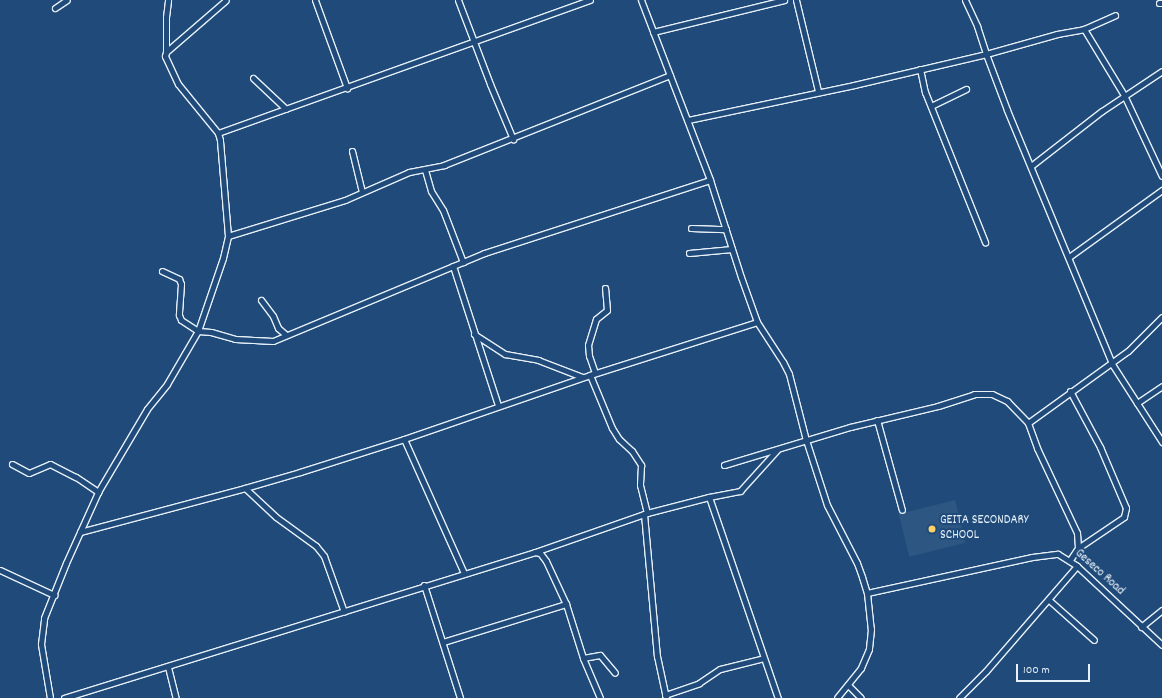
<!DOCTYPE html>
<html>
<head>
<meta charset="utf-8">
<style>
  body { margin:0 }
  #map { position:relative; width:1162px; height:698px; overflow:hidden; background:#1f4a7a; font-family:Dekko,sans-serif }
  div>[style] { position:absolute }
  .built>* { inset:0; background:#2e5683; transform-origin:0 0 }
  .roads { filter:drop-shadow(1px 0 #e8f1f8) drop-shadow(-1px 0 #e8f1f8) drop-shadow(0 1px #e8f1f8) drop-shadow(0 -1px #e8f1f8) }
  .minor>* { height:5px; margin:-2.5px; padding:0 2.5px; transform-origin:2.5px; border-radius:2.5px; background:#1f4a7a }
  .dots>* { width:11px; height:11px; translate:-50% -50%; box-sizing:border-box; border:2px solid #1f4a7a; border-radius:50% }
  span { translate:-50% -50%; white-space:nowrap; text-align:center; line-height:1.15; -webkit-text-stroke:4px #1f4a7a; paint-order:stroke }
  .poi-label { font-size:13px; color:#e8f1f8 }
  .left { translate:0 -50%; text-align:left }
  .street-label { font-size:13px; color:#e8f1f8 }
  .scale { position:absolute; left:1016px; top:664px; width:74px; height:18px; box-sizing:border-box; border:2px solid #e8f1f8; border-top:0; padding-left:5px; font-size:12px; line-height:14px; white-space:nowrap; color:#e8f1f8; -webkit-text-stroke:3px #1f4a7a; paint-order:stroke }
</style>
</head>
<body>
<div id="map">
  <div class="built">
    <i style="left:955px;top:500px;width:44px;height:58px;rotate:76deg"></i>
  </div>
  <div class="roads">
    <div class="minor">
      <i style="left:315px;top:0;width:94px;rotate:70deg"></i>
      <i style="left:458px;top:0;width:90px;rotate:69.1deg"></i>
      <i style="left:490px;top:84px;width:60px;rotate:67.3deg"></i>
      <i style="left:641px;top:0;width:193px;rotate:69deg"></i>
      <i style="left:710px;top:180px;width:102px;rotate:72.3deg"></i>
      <i style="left:741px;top:277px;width:48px;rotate:70.4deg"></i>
      <i style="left:757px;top:322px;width:48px;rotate:57deg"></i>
      <i style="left:783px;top:362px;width:13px;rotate:63deg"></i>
      <i style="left:789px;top:374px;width:68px;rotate:75.6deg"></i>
      <i style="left:806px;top:440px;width:68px;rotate:72.1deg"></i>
      <i style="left:827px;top:505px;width:65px;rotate:62.7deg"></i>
      <i style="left:857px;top:563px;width:15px;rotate:70deg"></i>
      <i style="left:862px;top:577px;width:17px;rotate:73deg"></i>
      <i style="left:867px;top:593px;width:36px;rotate:84deg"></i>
      <i style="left:871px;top:629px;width:20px;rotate:96deg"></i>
      <i style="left:869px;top:649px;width:21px;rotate:113deg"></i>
      <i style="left:861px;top:668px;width:38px;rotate:129deg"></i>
      <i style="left:796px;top:0;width:94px;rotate:76.4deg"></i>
      <i style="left:965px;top:0;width:29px;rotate:65deg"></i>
      <i style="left:977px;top:26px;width:29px;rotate:72deg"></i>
      <i style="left:986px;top:54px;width:60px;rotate:69.4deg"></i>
      <i style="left:1007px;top:110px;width:275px;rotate:67.5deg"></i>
      <i style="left:1112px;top:364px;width:93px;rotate:57.3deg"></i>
      <i style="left:1159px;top:3px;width:3px"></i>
      <i style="left:55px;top:8px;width:14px;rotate:-34deg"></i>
      <i style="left:1084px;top:29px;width:77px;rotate:58.8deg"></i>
      <i style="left:1124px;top:95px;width:89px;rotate:64.9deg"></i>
      <i style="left:653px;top:32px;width:135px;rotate:-13.7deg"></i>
      <i style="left:166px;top:52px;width:35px;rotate:-90deg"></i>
      <i style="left:166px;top:17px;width:17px;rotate:-83deg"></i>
      <i style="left:920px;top:69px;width:24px;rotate:78deg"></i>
      <i style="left:925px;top:92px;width:162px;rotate:68.2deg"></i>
      <i style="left:253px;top:78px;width:45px;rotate:43.2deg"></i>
      <i style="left:931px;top:106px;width:39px;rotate:-26deg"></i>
      <i style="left:688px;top:120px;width:170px;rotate:-11.9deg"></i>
      <i style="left:854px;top:85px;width:136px;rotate:-13.2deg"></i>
      <i style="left:986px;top:54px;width:74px;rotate:-15.7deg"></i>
      <i style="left:1057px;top:34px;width:27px;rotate:-10deg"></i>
      <i style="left:1084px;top:29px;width:34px;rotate:-24deg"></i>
      <i style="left:218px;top:133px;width:395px;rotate:-19.7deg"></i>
      <i style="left:352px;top:151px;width:42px;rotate:76.3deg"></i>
      <i style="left:1031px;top:166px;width:90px;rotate:-37.8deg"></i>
      <i style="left:1102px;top:111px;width:72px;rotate:-33.7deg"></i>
      <i style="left:425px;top:170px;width:22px;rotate:74deg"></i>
      <i style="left:431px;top:191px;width:22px;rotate:58deg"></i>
      <i style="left:443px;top:210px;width:56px;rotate:69deg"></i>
      <i style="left:691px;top:228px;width:35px;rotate:2deg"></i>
      <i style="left:228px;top:236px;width:122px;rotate:-17.1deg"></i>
      <i style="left:345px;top:200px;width:70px;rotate:-23.6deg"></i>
      <i style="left:409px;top:172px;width:36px;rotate:-11deg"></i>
      <i style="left:444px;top:165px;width:243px;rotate:-21.7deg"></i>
      <i style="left:689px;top:253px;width:43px;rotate:-5.3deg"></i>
      <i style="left:1069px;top:257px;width:115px;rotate:-35.8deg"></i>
      <i style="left:453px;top:266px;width:146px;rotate:72.1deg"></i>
      <i style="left:162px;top:271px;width:19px;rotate:25deg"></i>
      <i style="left:179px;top:279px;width:5px;rotate:68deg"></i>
      <i style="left:181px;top:284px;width:31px;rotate:94deg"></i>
      <i style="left:179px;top:315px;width:5px;rotate:68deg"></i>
      <i style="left:181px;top:320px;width:20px;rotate:33deg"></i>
      <i style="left:198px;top:331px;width:13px;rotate:4deg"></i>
      <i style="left:211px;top:332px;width:25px;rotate:16deg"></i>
      <i style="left:235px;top:339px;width:38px;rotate:3deg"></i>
      <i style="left:273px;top:341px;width:229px;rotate:-22.6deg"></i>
      <i style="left:484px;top:253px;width:237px;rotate:-17.9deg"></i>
      <i style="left:261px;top:300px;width:20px;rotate:53deg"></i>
      <i style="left:273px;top:316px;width:13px;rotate:67deg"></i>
      <i style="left:278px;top:328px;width:11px;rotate:41deg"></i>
      <i style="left:474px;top:334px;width:37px;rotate:33deg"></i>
      <i style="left:505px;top:354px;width:34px;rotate:10deg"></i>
      <i style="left:538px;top:360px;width:47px;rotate:21.1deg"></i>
      <i style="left:595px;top:373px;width:18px;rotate:-109deg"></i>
      <i style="left:589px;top:356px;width:11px;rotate:-95deg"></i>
      <i style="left:588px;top:345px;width:27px;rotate:-73deg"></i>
      <i style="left:596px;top:319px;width:14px;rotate:-39deg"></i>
      <i style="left:607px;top:310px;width:22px;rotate:-95deg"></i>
      <i style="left:590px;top:375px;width:57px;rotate:67.5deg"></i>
      <i style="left:612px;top:428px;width:13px;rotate:58deg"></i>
      <i style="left:619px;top:439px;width:18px;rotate:43deg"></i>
      <i style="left:632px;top:451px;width:17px;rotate:57deg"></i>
      <i style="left:641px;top:465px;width:20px;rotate:93deg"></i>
      <i style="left:640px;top:485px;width:29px;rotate:76deg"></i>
      <i style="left:1070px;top:391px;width:64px;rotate:61.8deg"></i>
      <i style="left:1100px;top:447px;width:66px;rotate:66.9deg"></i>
      <i style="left:1126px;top:508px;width:9px;rotate:103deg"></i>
      <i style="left:1124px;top:517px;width:55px;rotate:146deg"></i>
      <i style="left:1137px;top:403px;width:30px;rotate:-34deg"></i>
      <i style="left:877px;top:420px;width:93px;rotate:74.5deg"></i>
      <i style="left:1028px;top:423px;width:123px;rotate:-35.8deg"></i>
      <i style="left:1128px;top:351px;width:48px;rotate:-45deg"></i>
      <i style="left:404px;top:439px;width:147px;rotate:65.9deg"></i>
      <i style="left:12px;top:464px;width:19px;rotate:28deg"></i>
      <i style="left:29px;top:473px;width:23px;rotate:-23deg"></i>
      <i style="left:50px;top:464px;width:29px;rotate:27deg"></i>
      <i style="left:76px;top:477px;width:27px;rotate:34deg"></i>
      <i style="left:724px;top:465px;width:132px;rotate:-16.8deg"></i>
      <i style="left:850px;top:427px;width:90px;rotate:-13.4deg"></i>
      <i style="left:938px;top:406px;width:38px;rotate:-18deg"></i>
      <i style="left:974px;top:394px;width:18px"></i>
      <i style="left:992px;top:394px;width:17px;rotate:25deg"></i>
      <i style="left:1007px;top:401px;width:30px;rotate:46deg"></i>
      <i style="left:1028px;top:423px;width:27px;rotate:70deg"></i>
      <i style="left:1037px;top:448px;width:94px;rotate:64.8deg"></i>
      <i style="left:1077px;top:533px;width:15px;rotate:86deg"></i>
      <i style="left:1078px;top:548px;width:14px;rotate:124deg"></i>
      <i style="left:245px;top:488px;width:42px;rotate:43.1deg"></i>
      <i style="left:276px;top:517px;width:49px;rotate:35.9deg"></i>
      <i style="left:316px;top:546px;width:13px;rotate:51deg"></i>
      <i style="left:324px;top:556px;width:59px;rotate:70.3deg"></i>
      <i style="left:709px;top:497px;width:213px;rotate:71.1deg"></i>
      <i style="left:644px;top:514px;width:143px;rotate:84.8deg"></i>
      <i style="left:657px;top:656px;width:43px;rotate:77.9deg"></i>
      <i style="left:80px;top:532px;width:171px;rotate:-14.9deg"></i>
      <i style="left:245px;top:488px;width:57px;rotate:-16.2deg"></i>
      <i style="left:300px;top:472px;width:109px;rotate:-17.6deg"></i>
      <i style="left:404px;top:439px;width:197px;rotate:-19deg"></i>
      <i style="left:590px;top:375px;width:175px;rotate:-17.6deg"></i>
      <i style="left:535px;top:552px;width:119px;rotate:-19.2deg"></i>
      <i style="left:647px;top:513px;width:64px;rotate:-14.5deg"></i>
      <i style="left:709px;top:497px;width:32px;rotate:-11deg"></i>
      <i style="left:740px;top:491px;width:55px;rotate:-47.9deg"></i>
      <i style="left:0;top:570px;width:60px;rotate:24.8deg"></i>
      <i style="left:424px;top:585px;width:119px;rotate:72.3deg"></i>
      <i style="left:867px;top:593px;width:169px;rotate:-12.3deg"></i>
      <i style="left:1032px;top:557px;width:26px;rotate:-7deg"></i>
      <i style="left:1058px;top:554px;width:22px;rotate:32deg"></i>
      <i style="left:1077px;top:566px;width:116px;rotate:42.9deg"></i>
      <i style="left:1049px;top:600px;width:60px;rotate:41.6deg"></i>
      <i style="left:1141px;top:627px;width:27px;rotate:-39deg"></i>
      <i style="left:443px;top:642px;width:129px;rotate:-17.2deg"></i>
      <i style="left:583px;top:658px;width:17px;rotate:-10deg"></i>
      <i style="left:600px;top:655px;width:23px;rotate:50deg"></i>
      <i style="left:168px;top:667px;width:32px;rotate:76deg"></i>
      <i style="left:848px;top:685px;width:18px;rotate:45deg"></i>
      <i style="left:665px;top:695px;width:36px;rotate:-19deg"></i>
      <i style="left:699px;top:683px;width:25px;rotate:-34deg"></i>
      <i style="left:720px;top:669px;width:45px;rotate:-14deg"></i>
      <i style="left:50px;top:698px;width:55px;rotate:-99.5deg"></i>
      <i style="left:41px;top:644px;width:26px;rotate:-83deg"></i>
      <i style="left:44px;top:618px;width:59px;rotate:-68.2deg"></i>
      <i style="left:66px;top:563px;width:78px;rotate:-65.7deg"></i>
      <i style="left:98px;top:492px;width:96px;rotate:-59.4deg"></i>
      <i style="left:147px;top:409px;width:32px;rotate:-51deg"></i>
      <i style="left:167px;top:384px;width:61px;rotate:-59.7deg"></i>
      <i style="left:198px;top:331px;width:77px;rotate:-71.1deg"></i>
      <i style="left:223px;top:258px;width:23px;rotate:-77deg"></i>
      <i style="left:228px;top:236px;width:96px;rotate:-94.8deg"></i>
      <i style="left:220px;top:140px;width:7px;rotate:-106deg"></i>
      <i style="left:218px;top:133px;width:63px;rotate:-129.2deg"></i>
      <i style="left:178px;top:84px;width:31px;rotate:-115deg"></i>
      <i style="left:165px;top:56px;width:4px;rotate:-76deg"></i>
      <i style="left:166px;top:52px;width:79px;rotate:-40.9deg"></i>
      <i style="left:64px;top:698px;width:493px;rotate:-17.2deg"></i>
      <i style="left:535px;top:552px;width:5px;rotate:11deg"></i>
      <i style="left:540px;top:553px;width:10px;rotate:53deg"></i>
      <i style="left:546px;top:561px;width:47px;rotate:65.1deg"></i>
      <i style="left:566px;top:604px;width:57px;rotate:72.5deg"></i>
      <i style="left:583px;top:658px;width:43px;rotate:67deg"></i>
      <i style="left:959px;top:698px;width:38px;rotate:-45deg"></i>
      <i style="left:986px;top:671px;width:139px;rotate:-49.1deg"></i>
    </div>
  </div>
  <div class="dots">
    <i style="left:932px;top:529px;background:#ffd166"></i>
  </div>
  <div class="poi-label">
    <span class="left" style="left:940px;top:529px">GEITA SECONDARY<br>SCHOOL</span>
  </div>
  <div class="street-label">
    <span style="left:1099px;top:573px;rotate:42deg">Geseco Road</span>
  </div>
  <div class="scale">100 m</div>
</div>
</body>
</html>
